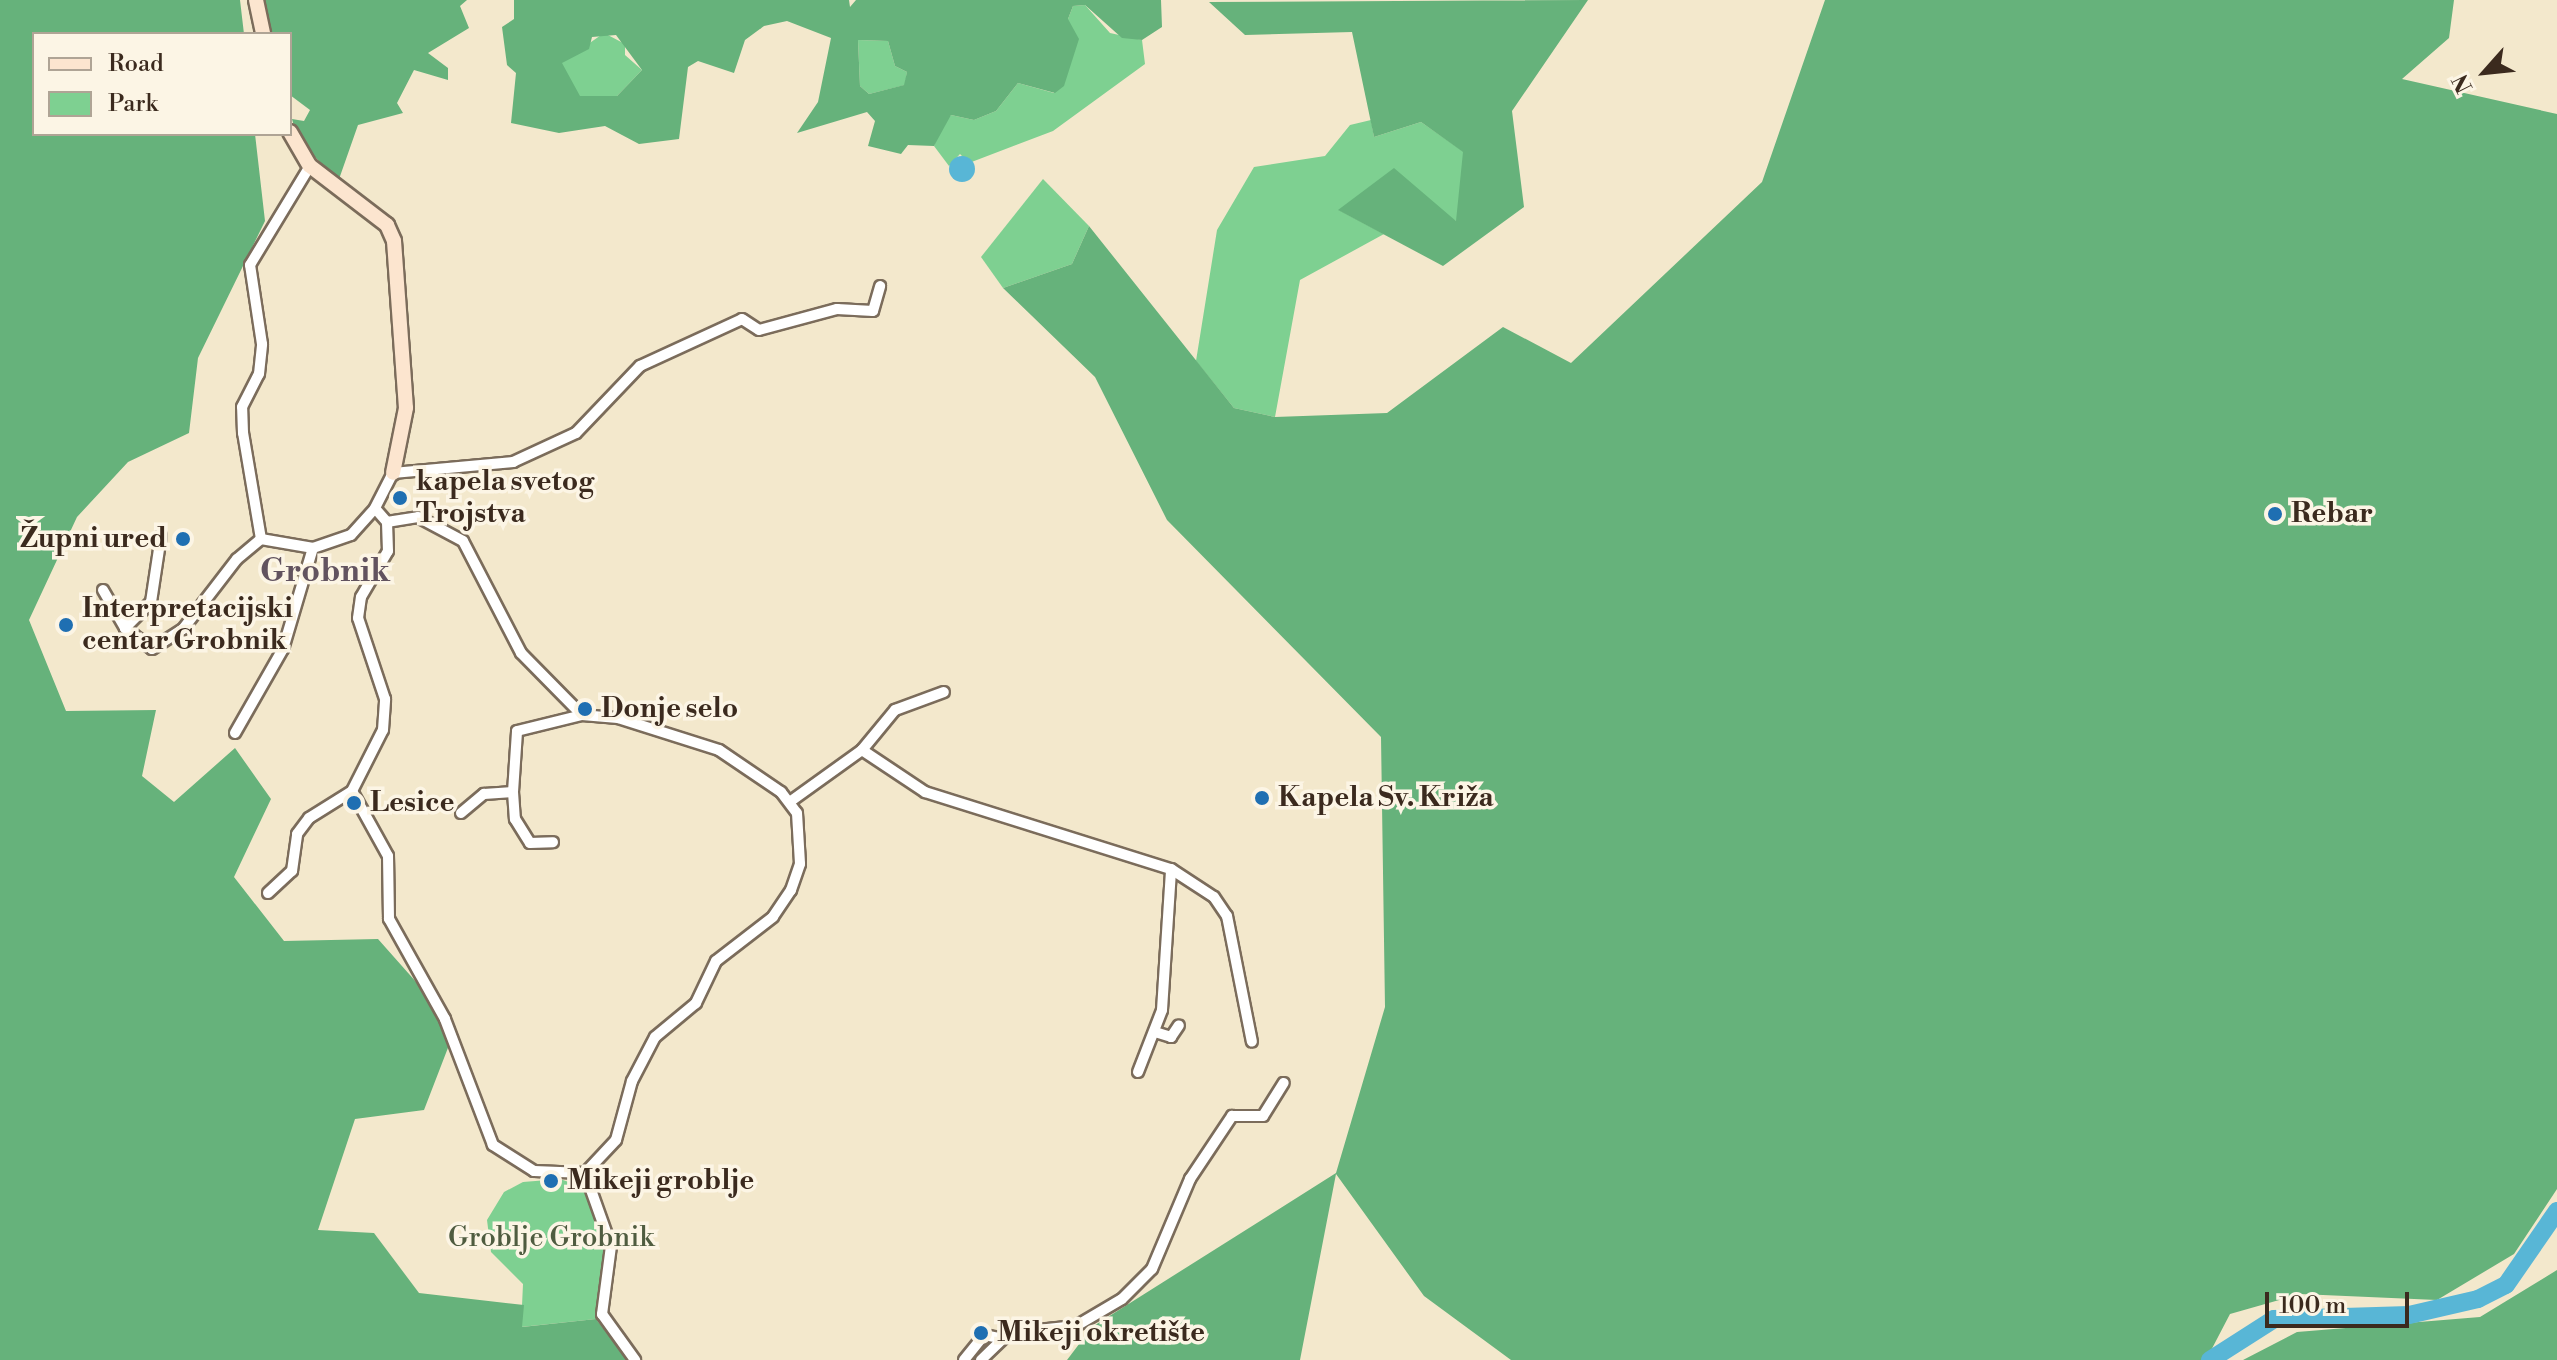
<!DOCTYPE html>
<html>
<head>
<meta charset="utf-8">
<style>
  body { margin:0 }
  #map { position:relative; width:2557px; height:1360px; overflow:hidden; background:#f3e8cc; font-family:"Libre Bodoni",serif }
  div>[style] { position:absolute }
  .green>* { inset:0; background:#7ed091 }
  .forest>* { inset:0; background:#66b27b }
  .water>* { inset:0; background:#58b6d6 }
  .round { border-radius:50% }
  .river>* { height:18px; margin:-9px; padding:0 9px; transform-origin:9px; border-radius:9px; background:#58b6d6 }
  .roads { filter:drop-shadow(2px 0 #7b6c5b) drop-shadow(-2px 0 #7b6c5b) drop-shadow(0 2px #7b6c5b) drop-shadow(0 -2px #7b6c5b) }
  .street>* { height:10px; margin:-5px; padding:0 5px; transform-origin:5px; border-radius:5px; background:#fff }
  .secondary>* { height:14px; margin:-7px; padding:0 7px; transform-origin:7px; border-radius:7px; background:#fce5cf }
  .dots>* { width:22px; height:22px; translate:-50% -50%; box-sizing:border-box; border:4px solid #fcf5e5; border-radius:50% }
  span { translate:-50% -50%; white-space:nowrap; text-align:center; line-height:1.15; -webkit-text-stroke:7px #fcf5e5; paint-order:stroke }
  .poi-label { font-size:28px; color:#3b2a1e; font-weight:700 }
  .left { translate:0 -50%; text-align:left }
  .right { translate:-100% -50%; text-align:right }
  .park-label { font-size:28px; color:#4f5c40 }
  .quarter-label { font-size:32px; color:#62535f; font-weight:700 }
  .legend { position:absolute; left:32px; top:32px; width:260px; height:104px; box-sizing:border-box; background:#fcf5e5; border:2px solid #afa495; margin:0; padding:10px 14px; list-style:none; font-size:24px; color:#3b2a1e }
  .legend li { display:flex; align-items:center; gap:16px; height:40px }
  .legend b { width:40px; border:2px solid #afa495 }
  .north { position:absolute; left:2445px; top:32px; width:80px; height:80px; -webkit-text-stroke:6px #fcf5e5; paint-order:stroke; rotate:243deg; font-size:22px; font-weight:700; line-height:32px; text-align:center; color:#3b2a1e }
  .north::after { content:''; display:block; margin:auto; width:28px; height:36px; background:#3b2a1e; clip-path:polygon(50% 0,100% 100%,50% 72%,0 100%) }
  .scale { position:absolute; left:2265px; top:1292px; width:144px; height:36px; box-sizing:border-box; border:4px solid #3b2a1e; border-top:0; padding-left:10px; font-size:24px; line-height:28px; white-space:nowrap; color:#3b2a1e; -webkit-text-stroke:6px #fcf5e5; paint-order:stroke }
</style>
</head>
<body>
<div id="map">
  <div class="green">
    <i style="clip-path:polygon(1085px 5px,1110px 33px,1142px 40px,1145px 64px,1053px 131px,969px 163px,960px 154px,949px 166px,934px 146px,942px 123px,951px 115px,974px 120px,996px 111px,1018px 83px,1054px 93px,1068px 19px,1073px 6px)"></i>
    <i style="clip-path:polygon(604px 33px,625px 44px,625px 55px,642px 70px,617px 96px,592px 100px,579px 96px,561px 63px)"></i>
    <i style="clip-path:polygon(858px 40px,888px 41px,895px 66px,907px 72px,905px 85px,869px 94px,860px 86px)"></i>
    <i style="clip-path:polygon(1371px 120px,1374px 137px,1421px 122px,1464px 152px,1457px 221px,1339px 210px,1384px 234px,1300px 280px,1275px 417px,1234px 408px,1196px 361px,1217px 230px,1254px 167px,1325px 156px,1350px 125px)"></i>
    <i style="clip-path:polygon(1043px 179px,1089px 226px,1072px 264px,1003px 288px,981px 257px)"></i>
    <i style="clip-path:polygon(560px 1179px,586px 1188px,608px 1246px,596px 1319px,521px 1327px,523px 1284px,491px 1252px,487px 1220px,504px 1192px,523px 1182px)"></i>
  </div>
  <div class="forest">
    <i style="clip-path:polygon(0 0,240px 0,244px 34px,34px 34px,34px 134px,255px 134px,265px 221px,198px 358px,189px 433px,128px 462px,77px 517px,29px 620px,66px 711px,156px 710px,142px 776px,174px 802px,235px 748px,271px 799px,234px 877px,284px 941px,378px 939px,456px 1027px,424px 1110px,355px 1119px,318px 1230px,374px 1233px,419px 1293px,524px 1305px,522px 1327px,596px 1319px,628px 1360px,0 1360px)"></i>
    <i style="clip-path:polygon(262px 0,467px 0,460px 6px,469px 28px,428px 53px,448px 68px,448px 80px,414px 70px,397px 103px,403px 113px,358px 125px,338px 182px,297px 137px,292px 119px,304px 121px,310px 110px,290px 95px,290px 34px,269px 34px)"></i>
    <i style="clip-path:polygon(evenodd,514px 0,849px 0,850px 7px,856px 0,1161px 0,1162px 27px,1142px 40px,1122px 38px,1085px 5px,1073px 6px,1068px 19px,1079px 39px,1064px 86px,1055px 93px,1018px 83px,996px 111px,974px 120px,951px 115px,934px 146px,908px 145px,901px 154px,868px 146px,875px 121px,867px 112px,797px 133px,818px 102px,831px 38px,787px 21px,764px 26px,745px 40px,734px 73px,698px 61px,688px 67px,679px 139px,639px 144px,605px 126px,559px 133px,511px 123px,516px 73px,507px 65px,502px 27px,514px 19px,514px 0,616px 35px,642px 70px,617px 96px,580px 96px,562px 63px,589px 49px,592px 37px,616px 35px,514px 0,858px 40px,888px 41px,895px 66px,907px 72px,904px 85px,869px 94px,860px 86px,858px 40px)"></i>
    <i style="clip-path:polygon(1588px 0,1512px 111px,1524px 207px,1443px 266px,1338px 210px,1394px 168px,1456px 221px,1463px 152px,1421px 122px,1374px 137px,1352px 32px,1245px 35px,1209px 2px)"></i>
    <i style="clip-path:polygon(1825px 0,2454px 0,2449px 38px,2402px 79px,2557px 114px,2557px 1189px,2514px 1254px,2437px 1300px,2300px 1294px,2230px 1314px,2206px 1360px,1511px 1360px,1424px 1296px,1336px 1174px,1300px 1360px,1067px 1360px,1092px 1327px,1336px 1173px,1385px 1007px,1381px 737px,1167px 520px,1095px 377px,1003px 288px,1072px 264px,1089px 226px,1234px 408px,1275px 417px,1387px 413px,1503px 327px,1571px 363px,1762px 182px)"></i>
    <i style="clip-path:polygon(2557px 1270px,2557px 1360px,2243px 1360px,2297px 1332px,2480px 1317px)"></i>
  </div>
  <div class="water">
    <i class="round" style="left:949px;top:156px;width:26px;height:26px"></i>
  </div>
  <div class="river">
    <i style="left:2210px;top:1360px;width:76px;rotate:-32.6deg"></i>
    <i style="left:2274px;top:1319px;width:135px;rotate:-1.7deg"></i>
    <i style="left:2409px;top:1315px;width:71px;rotate:-13.1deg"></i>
    <i style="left:2478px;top:1299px;width:31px;rotate:-27deg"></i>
    <i style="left:2506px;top:1285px;width:90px;rotate:-55.4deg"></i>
  </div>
  <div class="roads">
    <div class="street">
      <i style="left:387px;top:522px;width:31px;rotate:-9deg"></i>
      <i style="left:418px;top:517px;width:51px;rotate:28.1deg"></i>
      <i style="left:463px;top:541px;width:126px;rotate:62.6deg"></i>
      <i style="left:521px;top:653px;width:87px;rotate:45.5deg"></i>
      <i style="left:582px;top:715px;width:36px;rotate:5deg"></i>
      <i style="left:618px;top:718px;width:106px;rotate:17.6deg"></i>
      <i style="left:719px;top:750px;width:75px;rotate:34.1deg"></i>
      <i style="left:781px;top:792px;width:26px;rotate:53deg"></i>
      <i style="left:797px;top:813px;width:51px;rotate:86.6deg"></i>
      <i style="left:800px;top:864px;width:28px;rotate:109deg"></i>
      <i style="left:791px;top:890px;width:32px;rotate:124deg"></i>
      <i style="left:773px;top:917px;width:72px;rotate:142.3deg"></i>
      <i style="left:716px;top:961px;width:47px;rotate:115.5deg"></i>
      <i style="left:696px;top:1003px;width:53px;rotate:140.3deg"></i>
      <i style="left:655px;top:1037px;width:50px;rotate:117.6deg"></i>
      <i style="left:632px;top:1081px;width:61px;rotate:105.2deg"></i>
      <i style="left:616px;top:1140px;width:45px;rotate:133.2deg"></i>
      <i style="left:585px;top:1173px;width:51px;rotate:-177.8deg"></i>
      <i style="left:534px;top:1171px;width:49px;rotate:-147.6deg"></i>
      <i style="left:493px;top:1145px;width:135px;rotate:-110.9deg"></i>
      <i style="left:445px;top:1019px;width:115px;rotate:-119.2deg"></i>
      <i style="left:389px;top:919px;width:63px;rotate:-90.9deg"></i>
      <i style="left:388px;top:856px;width:74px;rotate:-119deg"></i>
      <i style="left:352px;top:791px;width:68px;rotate:-63.1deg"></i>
      <i style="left:383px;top:730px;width:31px;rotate:-86deg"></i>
      <i style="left:385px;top:699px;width:85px;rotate:-108.4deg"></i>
      <i style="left:358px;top:618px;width:21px;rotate:-82deg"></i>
      <i style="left:361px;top:597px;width:53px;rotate:-59.6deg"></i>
      <i style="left:388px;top:551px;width:29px;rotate:-92deg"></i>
      <i style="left:387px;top:522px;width:18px;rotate:-131deg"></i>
      <i style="left:375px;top:508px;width:39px;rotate:-63deg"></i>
      <i style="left:393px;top:473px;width:121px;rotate:-5.2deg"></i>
      <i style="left:513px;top:462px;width:69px;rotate:-24.7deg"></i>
      <i style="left:576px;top:433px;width:93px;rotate:-46.3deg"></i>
      <i style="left:640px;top:366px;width:112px;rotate:-24.7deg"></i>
      <i style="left:742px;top:319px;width:20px;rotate:33deg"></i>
      <i style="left:759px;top:330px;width:81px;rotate:-15.1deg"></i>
      <i style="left:837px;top:309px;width:36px;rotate:3deg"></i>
      <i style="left:873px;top:311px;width:26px;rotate:-74deg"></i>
      <i style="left:161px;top:536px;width:67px;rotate:98.6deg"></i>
      <i style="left:151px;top:602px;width:37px;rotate:135deg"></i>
      <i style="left:125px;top:628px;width:34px;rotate:38deg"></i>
      <i style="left:152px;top:649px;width:37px;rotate:-33deg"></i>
      <i style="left:183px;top:629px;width:88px;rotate:-52.4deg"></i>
      <i style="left:237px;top:559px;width:31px;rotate:-40deg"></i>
      <i style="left:261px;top:539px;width:53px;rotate:9.8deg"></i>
      <i style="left:261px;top:539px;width:108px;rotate:-99.6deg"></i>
      <i style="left:243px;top:433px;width:26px;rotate:-92deg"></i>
      <i style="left:242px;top:407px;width:37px;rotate:-63deg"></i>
      <i style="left:259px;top:374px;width:30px;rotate:-84deg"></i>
      <i style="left:262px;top:344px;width:80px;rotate:-98.6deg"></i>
      <i style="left:250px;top:265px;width:116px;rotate:-58.8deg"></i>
      <i style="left:103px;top:590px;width:44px;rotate:59.9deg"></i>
      <i style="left:235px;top:733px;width:97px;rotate:-60.3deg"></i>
      <i style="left:283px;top:649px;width:105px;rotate:-73.5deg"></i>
      <i style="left:313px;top:548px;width:40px;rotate:-18.9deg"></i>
      <i style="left:351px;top:535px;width:36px;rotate:-48deg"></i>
      <i style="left:862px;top:750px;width:52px;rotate:-50.5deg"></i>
      <i style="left:895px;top:710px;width:52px;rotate:-20.2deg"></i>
      <i style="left:513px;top:792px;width:27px;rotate:86deg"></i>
      <i style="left:515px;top:819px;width:28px;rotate:58deg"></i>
      <i style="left:530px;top:843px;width:23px;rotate:-2deg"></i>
      <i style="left:791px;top:801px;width:87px;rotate:-35.7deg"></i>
      <i style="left:862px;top:750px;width:76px;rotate:33.7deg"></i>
      <i style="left:925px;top:792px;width:258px;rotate:17.4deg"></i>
      <i style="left:1171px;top:869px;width:51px;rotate:33.1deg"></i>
      <i style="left:1214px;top:897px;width:23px;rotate:56deg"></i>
      <i style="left:1227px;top:916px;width:128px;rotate:78.8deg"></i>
      <i style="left:461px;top:813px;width:30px;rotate:-40deg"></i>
      <i style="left:484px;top:794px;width:29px;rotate:-4deg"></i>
      <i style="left:513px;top:792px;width:61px;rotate:-86.2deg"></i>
      <i style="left:517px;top:731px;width:67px;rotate:-13.8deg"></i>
      <i style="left:268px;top:893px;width:33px;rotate:-43deg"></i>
      <i style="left:292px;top:871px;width:37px;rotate:-82deg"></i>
      <i style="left:297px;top:834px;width:20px;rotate:-53deg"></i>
      <i style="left:309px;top:818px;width:51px;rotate:-32.1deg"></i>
      <i style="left:1155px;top:1032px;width:17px;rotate:17deg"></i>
      <i style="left:1171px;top:1037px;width:14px;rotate:-56deg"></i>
      <i style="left:1138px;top:1072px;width:66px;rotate:-68.8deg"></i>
      <i style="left:1162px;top:1010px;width:141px;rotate:-86.3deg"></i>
      <i style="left:585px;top:1173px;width:77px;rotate:70.4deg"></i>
      <i style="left:611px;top:1246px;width:69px;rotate:97.5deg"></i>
      <i style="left:602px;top:1314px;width:57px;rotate:54.3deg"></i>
      <i style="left:964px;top:1360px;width:32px;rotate:-51deg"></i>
      <i style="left:984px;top:1335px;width:15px;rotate:11deg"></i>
      <i style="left:981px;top:1360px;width:39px;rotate:-44deg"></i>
      <i style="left:1009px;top:1333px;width:67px;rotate:-6deg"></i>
      <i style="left:1076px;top:1326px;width:53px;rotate:-30.4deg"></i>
      <i style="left:1122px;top:1299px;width:42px;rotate:-45deg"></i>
      <i style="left:1152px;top:1269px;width:98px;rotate:-67.1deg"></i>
      <i style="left:1190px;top:1179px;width:76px;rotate:-56.3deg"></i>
      <i style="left:1232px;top:1116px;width:31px"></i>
      <i style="left:1263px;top:1116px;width:39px;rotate:-58deg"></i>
    </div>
    <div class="secondary">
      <i style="left:256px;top:0;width:35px;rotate:78deg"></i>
      <i style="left:290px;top:132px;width:39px;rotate:60deg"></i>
      <i style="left:310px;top:166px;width:97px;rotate:37.5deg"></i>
      <i style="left:387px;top:225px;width:17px;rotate:66deg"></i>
      <i style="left:394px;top:241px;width:167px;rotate:85.9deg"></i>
      <i style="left:406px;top:408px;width:66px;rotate:101.3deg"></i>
    </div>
  </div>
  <div class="dots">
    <i style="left:400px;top:498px;background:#1f6fb2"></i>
    <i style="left:2275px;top:514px;background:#1f6fb2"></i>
    <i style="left:183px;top:539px;background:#1f6fb2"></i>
    <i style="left:66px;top:625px;background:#1f6fb2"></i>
    <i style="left:585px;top:709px;background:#1f6fb2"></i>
    <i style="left:1262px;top:798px;background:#1f6fb2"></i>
    <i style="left:354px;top:803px;background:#1f6fb2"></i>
    <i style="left:551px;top:1181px;background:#1f6fb2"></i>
    <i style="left:981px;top:1333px;background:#1f6fb2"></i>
  </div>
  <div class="poi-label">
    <span class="left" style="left:416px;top:498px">kapela svetog<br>Trojstva</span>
    <span class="left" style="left:2291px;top:514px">Rebar</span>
    <span class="right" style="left:167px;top:539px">Župni ured</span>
    <span class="left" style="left:82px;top:625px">Interpretacijski<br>centar Grobnik</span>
    <span class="left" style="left:601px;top:709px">Donje selo</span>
    <span class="left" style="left:1278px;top:798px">Kapela Sv. Križa</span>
    <span class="left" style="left:370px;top:803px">Lesice</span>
    <span class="left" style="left:567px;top:1181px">Mikeji groblje</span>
    <span class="left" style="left:997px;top:1333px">Mikeji okretište</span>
  </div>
  <div class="park-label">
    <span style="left:551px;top:1238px">Groblje Grobnik</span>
  </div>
  <div class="quarter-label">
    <span style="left:325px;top:571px">Grobnik</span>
  </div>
  <ul class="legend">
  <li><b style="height:10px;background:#fce5cf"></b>Road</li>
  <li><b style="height:22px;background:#7ed091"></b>Park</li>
  </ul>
  <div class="north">N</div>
  <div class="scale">100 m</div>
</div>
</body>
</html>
